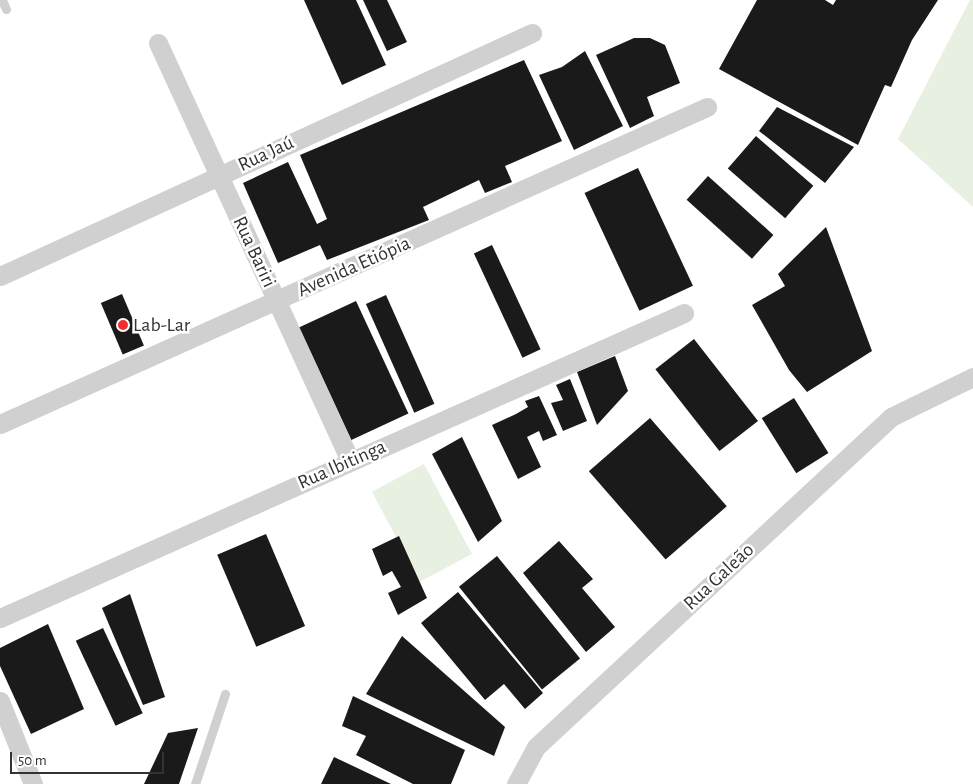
<!DOCTYPE html>
<html>
<head>
<meta charset="utf-8">
<style>
  body { margin:0 }
  #map { position:relative; width:973px; height:784px; overflow:hidden; background:#fff; font-family:"Alegreya Sans",sans-serif }
  div>[style] { position:absolute }
  .green>* { inset:0; background:#e8f0e1; transform-origin:0 0 }
  .building>* { inset:0; background:#1a1a1a; transform-origin:0 0 }
  .service>* { height:9px; margin:-4.5px; padding:0 4.5px; transform-origin:4.5px; border-radius:4.5px; background:#d0d0d0 }
  .minor>* { height:19px; margin:-9.5px; padding:0 9.5px; transform-origin:9.5px; border-radius:9.5px; background:#d0d0d0 }
  .dots>* { width:14px; height:14px; translate:-50% -50%; box-sizing:border-box; border:2px solid #fff; border-radius:50% }
  span { translate:-50% -50%; white-space:nowrap; text-align:center; line-height:1.15; -webkit-text-stroke:5px #fff; paint-order:stroke }
  .street-label { font-size:20px; color:#333 }
  .poi-label { font-size:20px; color:#333 }
  .left { translate:0 -50%; text-align:left }
  .scale { position:absolute; left:10px; top:752px; width:154px; height:22px; box-sizing:border-box; border:2px solid #333; border-top:0; padding-left:6px; font-size:15px; line-height:18px; white-space:nowrap; color:#333; -webkit-text-stroke:4px #fff; paint-order:stroke }
</style>
</head>
<body>
<div id="map">
  <div class="green">
    <i style="clip-path:polygon(970px 0,973px 0,973px 207px,898px 139px)"></i>
    <i style="left:424px;top:464px;width:102px;height:59px;rotate:62deg"></i>
  </div>
  <div class="building">
    <i style="clip-path:polygon(304px 0,356px 0,386px 65px,342px 85px)"></i>
    <i style="clip-path:polygon(363px 0,387px 0,407px 42px,387px 51px)"></i>
    <i style="clip-path:polygon(757px 0,825px 0,833px 5px,836px 0,938px 0,912px 40px,891px 87px,885px 85px,858px 145px,719px 69px)"></i>
    <i style="clip-path:polygon(634px 38px,650px 38px,665px 45px,680px 83px,647px 97px,654px 116px,630px 128px,596px 55px)"></i>
    <i style="clip-path:polygon(585px 51px,623px 126px,574px 150px,539px 75px,562px 67px)"></i>
    <i style="clip-path:polygon(524px 60px,562px 141px,505px 166px,512px 182px,485px 193px,479px 180px,423px 207px,429px 220px,327px 260px,320px 245px,278px 263px,243px 183px,288px 162px,317px 224px,327px 219px,300px 155px)"></i>
    <i style="clip-path:polygon(777px 107px,854px 147px,825px 183px,759px 131px)"></i>
    <i style="left:756px;top:136px;width:76px;height:43px;rotate:41deg"></i>
    <i style="left:638px;top:168px;width:130px;height:59px;rotate:65deg"></i>
    <i style="left:708px;top:176px;width:88px;height:32px;rotate:42deg"></i>
    <i style="clip-path:polygon(826px 227px,872px 351px,807px 392px,789px 370px,752px 305px,785px 286px,778px 274px)"></i>
    <i style="left:492px;top:245px;width:115px;height:20px;rotate:65deg"></i>
    <i style="left:122px;top:294px;width:56px;height:23px;rotate:67deg"></i>
    <i style="left:386px;top:295px;width:119px;height:22px;rotate:66deg"></i>
    <i style="left:356px;top:301px;width:124px;height:63px;rotate:65deg"></i>
    <i style="left:694px;top:339px;width:104px;height:49px;rotate:52deg"></i>
    <i style="clip-path:polygon(615px 356px,628px 391px,597px 425px,577px 372px)"></i>
    <i style="clip-path:polygon(570px 379px,587px 421px,563px 431px,551px 403px,563px 400px,556px 385px)"></i>
    <i style="clip-path:polygon(539px 396px,557px 435px,543px 441px,539px 431px,527px 437px,541px 467px,518px 479px,492px 425px,516px 414px,528px 407px,525px 401px)"></i>
    <i style="left:794px;top:398px;width:65px;height:38px;rotate:58deg"></i>
    <i style="left:650px;top:418px;width:117px;height:81px;rotate:49deg"></i>
    <i style="clip-path:polygon(462px 437px,502px 521px,478px 542px,432px 454px)"></i>
    <i style="left:266px;top:534px;width:100px;height:53px;rotate:67deg"></i>
    <i style="clip-path:polygon(399px 536px,427px 598px,398px 615px,388px 593px,401px 587px,392px 571px,383px 576px,372px 549px)"></i>
    <i style="clip-path:polygon(559px 541px,593px 579px,582px 588px,615px 627px,586px 652px,523px 573px)"></i>
    <i style="left:497px;top:556px;width:132px;height:49px;rotate:51deg"></i>
    <i style="clip-path:polygon(458px 592px,543px 693px,525px 709px,504px 684px,485px 700px,421px 623px)"></i>
    <i style="clip-path:polygon(130px 594px,165px 697px,143px 705px,102px 608px)"></i>
    <i style="clip-path:polygon(48px 624px,84px 709px,31px 734px,0 666px,0 648px)"></i>
    <i style="left:103px;top:628px;width:94px;height:30px;rotate:65deg"></i>
    <i style="clip-path:polygon(402px 636px,505px 727px,494px 756px,366px 694px)"></i>
    <i style="clip-path:polygon(353px 696px,465px 750px,451px 784px,413px 784px,356px 755px,366px 736px,342px 726px)"></i>
    <i style="clip-path:polygon(198px 728px,179px 784px,144px 784px,168px 733px)"></i>
    <i style="clip-path:polygon(334px 757px,391px 784px,321px 784px)"></i>
  </div>
  <div class="service">
    <i style="left:2px;top:0;width:10px;rotate:66deg"></i>
    <i style="left:195px;top:784px;width:95px;rotate:-71.6deg"></i>
  </div>
  <div class="minor">
    <i style="left:158px;top:43px;width:460px;rotate:65.3deg"></i>
    <i style="left:0;top:276px;width:585px;rotate:-24.55deg"></i>
    <i style="left:0;top:424px;width:775px;rotate:-24.15deg"></i>
    <i style="left:0;top:618px;width:749px;rotate:-24.03deg"></i>
    <i style="left:0;top:701px;width:89px;rotate:68.3deg"></i>
    <i style="left:516px;top:784px;width:42px;rotate:-61.6deg"></i>
    <i style="left:536px;top:747px;width:485px;rotate:-42.9deg"></i>
    <i style="left:891px;top:417px;width:91px;rotate:-26deg"></i>
  </div>
  <div class="dots">
    <i style="left:123px;top:325px;background:#f32c30"></i>
  </div>
  <div class="street-label">
    <span style="left:266px;top:154px;rotate:-25deg">Rua Jaú</span>
    <span style="left:254px;top:252px;rotate:65deg">Rua Bariri</span>
    <span style="left:354px;top:267px;rotate:-24deg">Avenida Etiópia</span>
    <span style="left:342px;top:465px;rotate:-24deg">Rua Ibitinga</span>
    <span style="left:719px;top:577px;rotate:-43deg">Rua Galeão</span>
  </div>
  <div class="poi-label">
    <span class="left" style="left:133px;top:325px">Lab-Lar</span>
  </div>
  <div class="scale">50 m</div>
</div>
</body>
</html>
